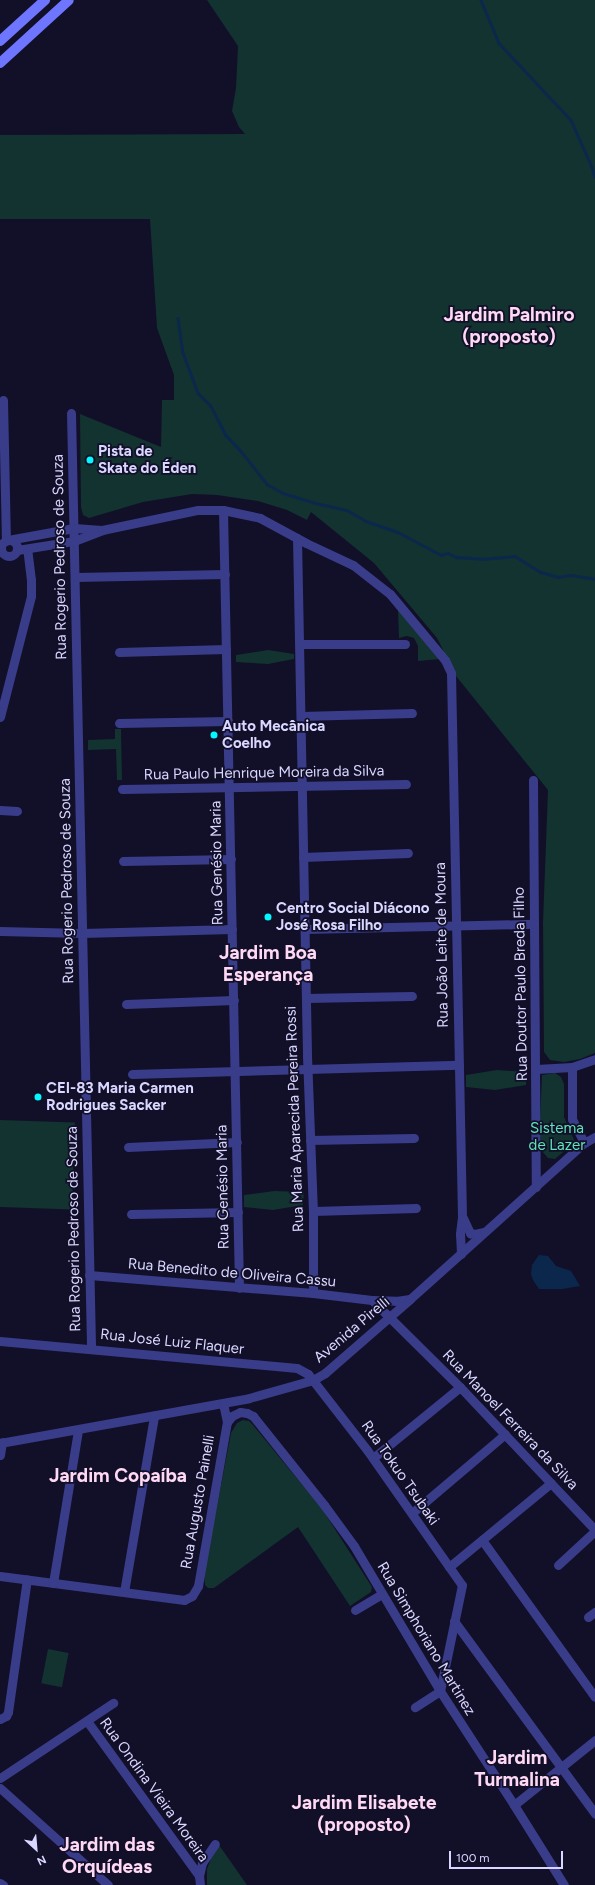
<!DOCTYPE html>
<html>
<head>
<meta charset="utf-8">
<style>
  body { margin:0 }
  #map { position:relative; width:595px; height:1885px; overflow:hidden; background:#120f29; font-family:Figtree,sans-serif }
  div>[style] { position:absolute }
  .green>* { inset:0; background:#12332f; transform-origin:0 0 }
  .water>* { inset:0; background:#0b284c }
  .stream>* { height:2.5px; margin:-1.25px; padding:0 1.25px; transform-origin:1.25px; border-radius:1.25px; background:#0b284c }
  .street>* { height:9px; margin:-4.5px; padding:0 4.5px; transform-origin:4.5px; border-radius:4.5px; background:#393c89 }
  .street>.ring { margin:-4.5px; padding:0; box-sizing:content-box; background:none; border:9px solid #393c89; border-radius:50% }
  .secondary>* { height:10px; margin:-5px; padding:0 5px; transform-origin:5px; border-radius:5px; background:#6e75ff }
  .dots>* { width:11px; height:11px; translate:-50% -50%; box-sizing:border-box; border:2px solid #120f29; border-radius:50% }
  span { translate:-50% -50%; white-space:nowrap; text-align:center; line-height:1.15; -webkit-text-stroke:3.5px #120f29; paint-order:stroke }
  .poi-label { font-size:15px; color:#d9d7ff; font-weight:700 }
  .left { translate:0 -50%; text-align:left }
  .street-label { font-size:15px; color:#d9d7ff }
  .park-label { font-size:15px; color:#5fe4b9 }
  .district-label { font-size:19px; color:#ffd9f4; font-weight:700 }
  .north { position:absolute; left:16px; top:1829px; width:40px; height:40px; -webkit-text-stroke:3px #120f29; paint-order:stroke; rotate:154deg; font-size:11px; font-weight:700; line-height:16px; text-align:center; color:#d9d7ff }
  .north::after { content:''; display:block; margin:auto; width:14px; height:18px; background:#d9d7ff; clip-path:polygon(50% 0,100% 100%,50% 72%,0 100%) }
  .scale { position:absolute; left:449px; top:1851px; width:114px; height:18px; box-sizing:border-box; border:2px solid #d9d7ff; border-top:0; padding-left:5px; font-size:12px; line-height:14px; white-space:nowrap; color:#d9d7ff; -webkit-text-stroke:3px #120f29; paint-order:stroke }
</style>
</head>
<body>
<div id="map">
  <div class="green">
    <i style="clip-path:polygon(207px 0,595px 0,595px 1053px,580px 1059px,564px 1062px,550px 1060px,544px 1052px,543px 922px,548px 790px,456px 676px,437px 638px,374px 563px,311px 512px,307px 520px,287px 510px,258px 501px,217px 495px,192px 494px,143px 502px,89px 518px,83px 515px,81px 507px,80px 414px,161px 447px,162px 400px,174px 400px,174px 375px,157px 328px,150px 219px,0 219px,0 135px,245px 134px,239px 127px,232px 111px,236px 88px,238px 46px)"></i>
    <i style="clip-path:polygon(398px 609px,440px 659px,418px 661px,418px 646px,414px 638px,407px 636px,399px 638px)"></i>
    <i style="clip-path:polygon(268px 650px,294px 654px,294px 659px,268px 664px,236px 662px,236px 655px)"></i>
    <i style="clip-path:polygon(115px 729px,121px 729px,122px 780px,117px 780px,116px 749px,88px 750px,88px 740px,115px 739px)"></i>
    <i style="clip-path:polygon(497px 1070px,526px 1072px,526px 1085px,495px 1090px,466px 1087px,466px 1075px)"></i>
    <i style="clip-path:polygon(555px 1073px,561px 1077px,564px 1084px,564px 1117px,575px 1142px,555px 1159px,548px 1158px,541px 1150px,540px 1123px,542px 1075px)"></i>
    <i style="left:0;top:1120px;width:75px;height:87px;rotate:2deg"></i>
    <i style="clip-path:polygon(274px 1191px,304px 1192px,303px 1205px,273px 1210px,244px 1207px,244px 1195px)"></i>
    <i style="clip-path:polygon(243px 1420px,249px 1421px,253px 1425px,322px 1509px,372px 1587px,371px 1592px,350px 1606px,298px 1527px,214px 1588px,208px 1588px,205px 1585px,204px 1574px,231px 1433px,237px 1423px)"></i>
    <i style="left:48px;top:1649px;width:21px;height:35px;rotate:11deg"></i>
    <i style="clip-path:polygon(219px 1845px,247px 1885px,207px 1885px,207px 1869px,213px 1853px)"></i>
  </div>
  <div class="water">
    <i style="clip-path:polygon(539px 1255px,548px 1256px,556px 1266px,571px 1271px,580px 1286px,562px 1289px,539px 1289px,533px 1280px,531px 1274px,532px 1265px)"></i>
  </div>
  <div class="stream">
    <i style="left:481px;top:0;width:47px;rotate:67.3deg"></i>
    <i style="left:499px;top:43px;width:105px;rotate:46.9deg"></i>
    <i style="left:571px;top:120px;width:51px;rotate:65.9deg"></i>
    <i style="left:592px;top:167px;width:10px;rotate:73deg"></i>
    <i style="left:178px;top:318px;width:35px;rotate:82deg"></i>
    <i style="left:183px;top:353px;width:43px;rotate:69.4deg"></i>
    <i style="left:198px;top:393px;width:18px;rotate:45deg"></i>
    <i style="left:211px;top:406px;width:33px;rotate:63deg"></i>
    <i style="left:226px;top:435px;width:22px;rotate:47deg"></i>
    <i style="left:241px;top:451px;width:42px;rotate:51.8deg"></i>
    <i style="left:267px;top:484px;width:18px;rotate:29deg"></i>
    <i style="left:283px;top:493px;width:34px;rotate:17deg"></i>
    <i style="left:316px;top:503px;width:32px;rotate:13deg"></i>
    <i style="left:347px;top:510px;width:22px;rotate:30deg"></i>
    <i style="left:366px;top:521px;width:34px;rotate:19deg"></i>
    <i style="left:398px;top:532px;width:49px;rotate:28.1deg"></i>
    <i style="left:441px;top:555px;width:7px;rotate:-16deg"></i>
    <i style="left:448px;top:553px;width:9px;rotate:27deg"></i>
    <i style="left:456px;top:557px;width:26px;rotate:4deg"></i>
    <i style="left:482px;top:559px;width:33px;rotate:-5deg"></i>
    <i style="left:515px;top:556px;width:31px;rotate:32deg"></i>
    <i style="left:541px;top:572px;width:18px;rotate:16deg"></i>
    <i style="left:558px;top:577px;width:13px;rotate:-9deg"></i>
    <i style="left:571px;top:575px;width:24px;rotate:9deg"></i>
  </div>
  <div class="street">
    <i style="left:3px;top:400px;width:141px;rotate:88.8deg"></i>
    <i style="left:71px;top:413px;width:935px;rotate:88.77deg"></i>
    <i style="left:223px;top:510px;width:778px;rotate:88.82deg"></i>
    <i style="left:297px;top:538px;width:518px;rotate:88.89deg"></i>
    <i style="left:307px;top:1056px;width:155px;rotate:87.8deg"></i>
    <i style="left:313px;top:1211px;width:82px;rotate:90deg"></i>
    <i style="left:8px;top:540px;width:67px;rotate:-10.3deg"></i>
    <i style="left:74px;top:528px;width:28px;rotate:4deg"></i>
    <i class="ring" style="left:1px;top:540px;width:7px;height:7px"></i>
    <i style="left:17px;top:550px;width:58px;rotate:-9deg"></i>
    <i style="left:74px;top:541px;width:30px;rotate:-21deg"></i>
    <i style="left:102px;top:530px;width:98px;rotate:-11.8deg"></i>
    <i style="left:198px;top:510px;width:25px"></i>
    <i style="left:223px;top:510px;width:38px;rotate:12deg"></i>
    <i style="left:260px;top:518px;width:52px;rotate:28.5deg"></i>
    <i style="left:306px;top:543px;width:52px;rotate:25.1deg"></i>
    <i style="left:353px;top:565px;width:47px;rotate:38.1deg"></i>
    <i style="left:390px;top:594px;width:86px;rotate:50.2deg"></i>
    <i style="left:445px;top:660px;width:14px;rotate:65deg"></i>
    <i style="left:451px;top:673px;width:544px;rotate:88.84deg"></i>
    <i style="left:462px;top:1217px;width:17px;rotate:97deg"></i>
    <i style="left:460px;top:1234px;width:20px;rotate:87deg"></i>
    <i style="left:75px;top:577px;width:150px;rotate:-1.1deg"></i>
    <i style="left:300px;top:644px;width:105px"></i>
    <i style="left:119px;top:652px;width:107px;rotate:-1.6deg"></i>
    <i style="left:301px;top:716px;width:111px;rotate:-1.5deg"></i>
    <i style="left:0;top:717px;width:125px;rotate:-75.6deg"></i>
    <i style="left:31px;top:596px;width:16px;rotate:-90deg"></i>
    <i style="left:31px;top:580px;width:31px;rotate:-97deg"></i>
    <i style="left:119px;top:723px;width:109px;rotate:-1.1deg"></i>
    <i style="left:533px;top:780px;width:407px;rotate:89.6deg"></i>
    <i style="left:122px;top:789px;width:284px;rotate:-1deg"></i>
    <i style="left:0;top:810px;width:17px;rotate:3deg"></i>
    <i style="left:303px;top:857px;width:105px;rotate:-2.2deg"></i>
    <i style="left:123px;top:861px;width:108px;rotate:-1.1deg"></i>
    <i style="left:305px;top:929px;width:229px;rotate:-1.3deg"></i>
    <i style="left:0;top:931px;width:82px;rotate:1.4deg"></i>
    <i style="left:82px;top:933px;width:150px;rotate:-1.5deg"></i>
    <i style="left:306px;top:998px;width:106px;rotate:-1.1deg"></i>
    <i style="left:126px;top:1004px;width:108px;rotate:-2.1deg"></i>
    <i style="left:572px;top:1067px;width:52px;rotate:90deg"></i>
    <i style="left:572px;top:1119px;width:27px;rotate:63deg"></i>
    <i style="left:536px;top:1069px;width:36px;rotate:-3deg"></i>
    <i style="left:572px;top:1067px;width:24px;rotate:-19deg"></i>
    <i style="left:132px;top:1074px;width:327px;rotate:-1.6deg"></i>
    <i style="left:310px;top:1140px;width:104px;rotate:-1.1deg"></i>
    <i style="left:128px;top:1147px;width:109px;rotate:-2.6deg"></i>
    <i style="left:313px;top:1211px;width:103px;rotate:-1.7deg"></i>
    <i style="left:131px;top:1214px;width:107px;rotate:-1.1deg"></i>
    <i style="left:463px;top:1218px;width:17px;rotate:65deg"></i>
    <i style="left:470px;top:1233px;width:5px;rotate:11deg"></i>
    <i style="left:475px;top:1234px;width:9px;rotate:-13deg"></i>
    <i style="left:89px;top:1275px;width:225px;rotate:4.6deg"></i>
    <i style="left:313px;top:1293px;width:59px;rotate:6.8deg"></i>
    <i style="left:372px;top:1300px;width:24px;rotate:2deg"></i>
    <i style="left:396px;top:1301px;width:14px;rotate:-8deg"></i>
    <i style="left:372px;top:1300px;width:124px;rotate:44.7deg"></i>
    <i style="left:460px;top:1387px;width:197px;rotate:46.6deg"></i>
    <i style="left:0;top:1341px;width:298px;rotate:5.2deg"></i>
    <i style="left:297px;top:1368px;width:13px;rotate:29deg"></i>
    <i style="left:308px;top:1374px;width:96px;rotate:52.2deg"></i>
    <i style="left:367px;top:1450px;width:165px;rotate:54.9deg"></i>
    <i style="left:462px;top:1585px;width:108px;rotate:101.7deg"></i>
    <i style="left:440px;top:1691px;width:30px;rotate:147deg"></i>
    <i style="left:227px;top:1422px;width:8px;rotate:-50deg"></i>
    <i style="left:232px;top:1416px;width:9px;rotate:-27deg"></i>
    <i style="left:240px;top:1412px;width:7px;rotate:8deg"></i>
    <i style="left:247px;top:1413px;width:7px;rotate:27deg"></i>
    <i style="left:253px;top:1416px;width:114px;rotate:51.4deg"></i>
    <i style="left:324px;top:1505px;width:51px;rotate:53.8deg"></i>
    <i style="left:354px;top:1546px;width:169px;rotate:59.3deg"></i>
    <i style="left:440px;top:1691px;width:136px;rotate:57deg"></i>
    <i style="left:514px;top:1805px;width:94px;rotate:58deg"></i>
    <i style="left:0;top:1443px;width:253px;rotate:-10.2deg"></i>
    <i style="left:249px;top:1398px;width:66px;rotate:-15.7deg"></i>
    <i style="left:313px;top:1380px;width:14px;rotate:-30deg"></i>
    <i style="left:325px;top:1373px;width:113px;rotate:-41deg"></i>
    <i style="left:410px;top:1299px;width:234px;rotate:-41.9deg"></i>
    <i style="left:584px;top:1143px;width:13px;rotate:-29deg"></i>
    <i style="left:0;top:1455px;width:13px;rotate:-81deg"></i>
    <i style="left:373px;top:1458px;width:112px;rotate:-39.2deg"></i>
    <i style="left:412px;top:1513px;width:122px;rotate:-40.3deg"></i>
    <i style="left:482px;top:1540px;width:193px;rotate:54.3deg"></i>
    <i style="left:558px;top:1565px;width:50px;rotate:-42.6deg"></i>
    <i style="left:449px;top:1567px;width:132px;rotate:-39.5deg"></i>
    <i style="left:0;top:1576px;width:186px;rotate:7.4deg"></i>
    <i style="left:184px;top:1600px;width:9px;rotate:-27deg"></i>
    <i style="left:192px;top:1596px;width:12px;rotate:-59deg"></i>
    <i style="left:198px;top:1586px;width:167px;rotate:-80deg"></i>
    <i style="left:227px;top:1422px;width:19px;rotate:-102deg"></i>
    <i style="left:53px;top:1583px;width:155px;rotate:-80.7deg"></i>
    <i style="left:124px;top:1592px;width:179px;rotate:-80.3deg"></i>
    <i style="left:355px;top:1610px;width:31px;rotate:-31deg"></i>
    <i style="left:588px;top:1617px;width:9px;rotate:-36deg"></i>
    <i style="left:454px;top:1621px;width:239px;rotate:53.8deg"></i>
    <i style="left:0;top:1719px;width:7px;rotate:-27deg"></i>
    <i style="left:6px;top:1716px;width:4px;rotate:-63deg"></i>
    <i style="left:8px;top:1712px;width:134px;rotate:-81.9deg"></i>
    <i style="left:87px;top:1721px;width:191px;rotate:54.1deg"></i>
    <i style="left:0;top:1778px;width:136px;rotate:-33.6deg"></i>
    <i style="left:0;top:1788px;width:145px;rotate:41.9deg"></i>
    <i style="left:514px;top:1805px;width:104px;rotate:-38.7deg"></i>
    <i style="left:0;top:1883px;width:4px;rotate:34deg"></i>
    <i style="left:200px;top:1885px;width:9px;rotate:-96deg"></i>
    <i style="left:199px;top:1876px;width:13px;rotate:-77deg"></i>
    <i style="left:202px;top:1863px;width:23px;rotate:-56deg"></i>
  </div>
  <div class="secondary">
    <i style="left:0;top:41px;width:61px;rotate:-42.3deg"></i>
    <i style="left:0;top:63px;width:93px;rotate:-42.4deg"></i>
  </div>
  <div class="dots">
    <i style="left:90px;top:460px;background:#03f8ff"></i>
    <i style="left:214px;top:735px;background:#03f8ff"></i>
    <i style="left:268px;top:917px;background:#03f8ff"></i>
    <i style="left:38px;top:1097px;background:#03f8ff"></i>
  </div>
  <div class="poi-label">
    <span class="left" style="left:98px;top:460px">Pista de<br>Skate do Éden</span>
    <span class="left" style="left:222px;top:735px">Auto Mecânica<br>Coelho</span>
    <span class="left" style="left:276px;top:917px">Centro Social Diácono<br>José Rosa Filho</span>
    <span class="left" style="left:46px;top:1097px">CEI-83 Maria Carmen<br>Rodrigues Sacker</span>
  </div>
  <div class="street-label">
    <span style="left:60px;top:557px;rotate:-91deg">Rua Rogerio Pedroso de Souza</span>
    <span style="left:264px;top:773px;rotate:-1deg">Rua Paulo Henrique Moreira da Silva</span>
    <span style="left:217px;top:863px;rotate:-91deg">Rua Genésio Maria</span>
    <span style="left:67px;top:881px;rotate:-91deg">Rua Rogerio Pedroso de Souza</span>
    <span style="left:442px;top:945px;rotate:-91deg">Rua João Leite de Moura</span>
    <span style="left:521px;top:984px;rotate:-91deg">Rua Doutor Paulo Breda Filho</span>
    <span style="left:295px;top:1119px;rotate:-92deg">Rua Maria Aparecida Pereira Rossi</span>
    <span style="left:223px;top:1187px;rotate:-91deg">Rua Genésio Maria</span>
    <span style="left:74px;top:1229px;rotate:-91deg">Rua Rogerio Pedroso de Souza</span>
    <span style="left:232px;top:1273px;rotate:5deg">Rua Benedito de Oliveira Cassu</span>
    <span style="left:352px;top:1330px;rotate:-40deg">Avenida Pirelli</span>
    <span style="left:172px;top:1342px;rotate:6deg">Rua José Luiz Flaquer</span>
    <span style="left:510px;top:1420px;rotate:46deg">Rua Manoel Ferreira da Silva</span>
    <span style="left:400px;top:1473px;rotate:55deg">Rua Tokuo Tsubaki</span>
    <span style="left:198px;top:1502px;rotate:-80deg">Rua Augusto Painelli</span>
    <span style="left:426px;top:1639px;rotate:59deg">Rua Simphoriano Martinez</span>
    <span style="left:154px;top:1790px;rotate:54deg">Rua Ondina Vieira Moreira</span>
  </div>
  <div class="park-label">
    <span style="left:557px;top:1137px">Sistema<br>de Lazer</span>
  </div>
  <div class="district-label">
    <span style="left:509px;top:326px">Jardim Palmiro<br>(proposto)</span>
    <span style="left:268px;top:964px">Jardim Boa<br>Esperança</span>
    <span style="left:118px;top:1476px">Jardim Copaíba</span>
    <span style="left:517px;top:1769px">Jardim<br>Turmalina</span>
    <span style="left:364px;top:1814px">Jardim Elisabete<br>(proposto)</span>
    <span style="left:107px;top:1856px">Jardim das<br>Orquídeas</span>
  </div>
  <div class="north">N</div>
  <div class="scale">100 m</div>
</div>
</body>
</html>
